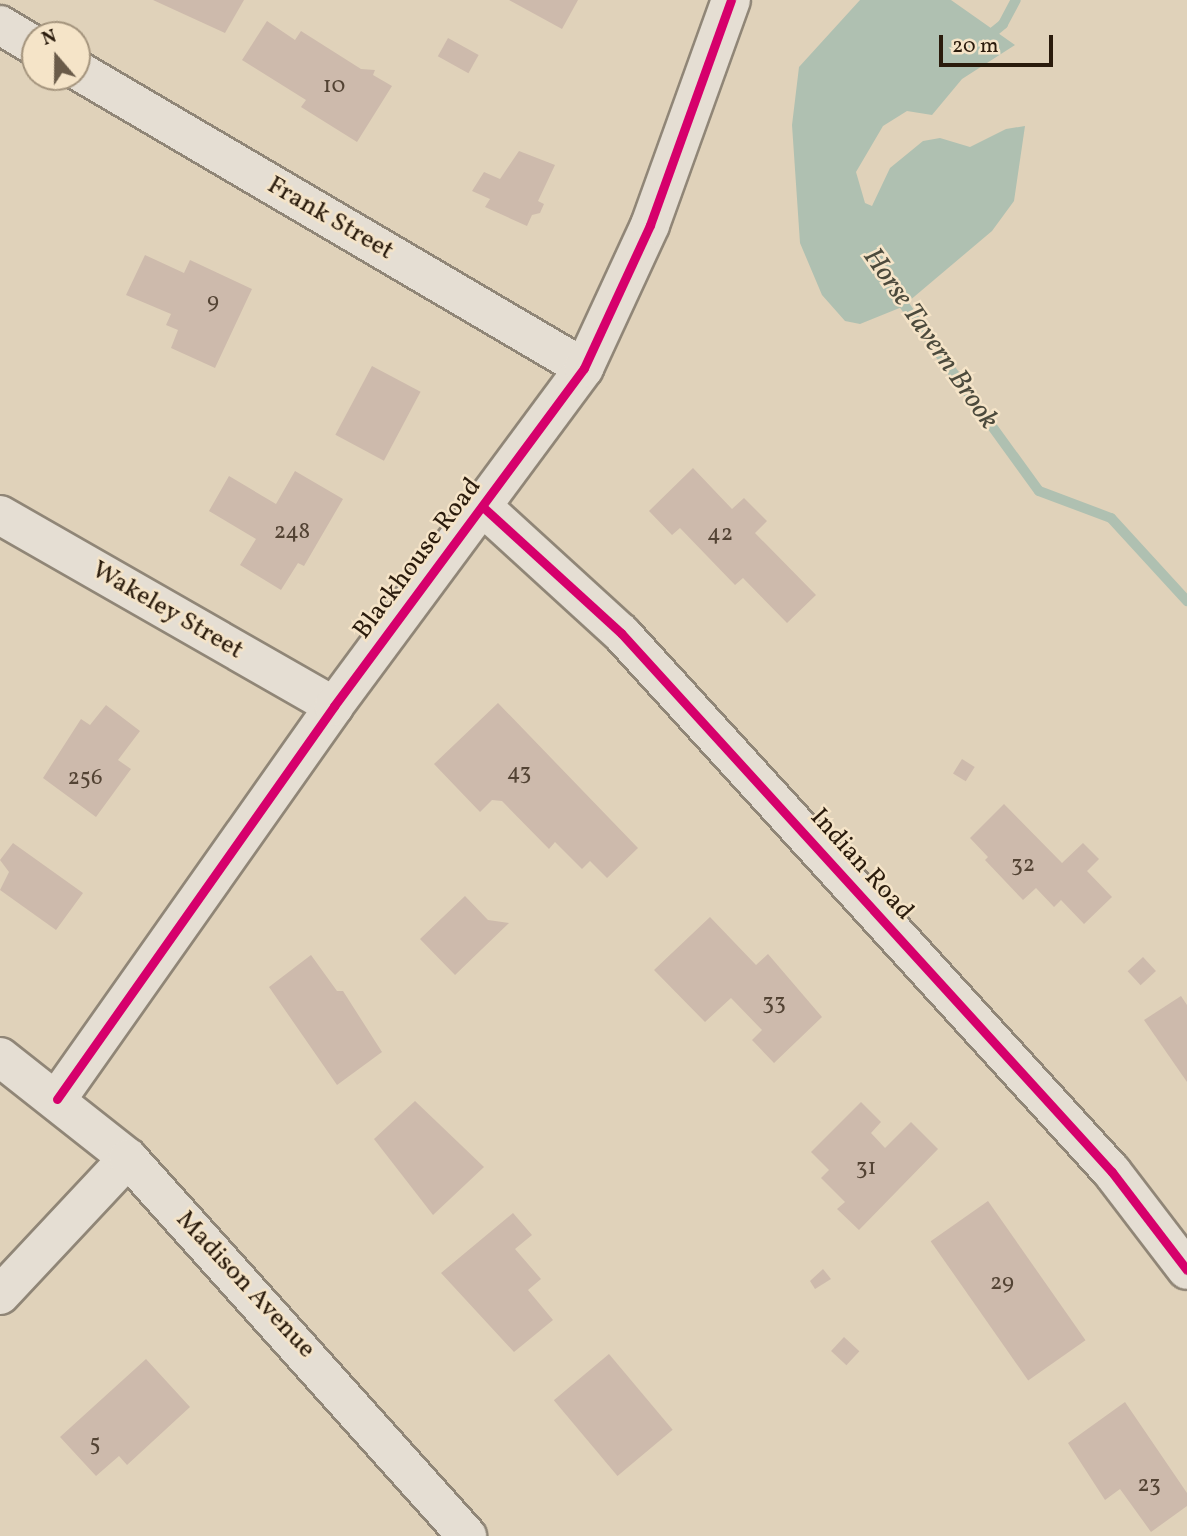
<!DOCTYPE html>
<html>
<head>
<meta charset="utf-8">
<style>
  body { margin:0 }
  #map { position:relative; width:1187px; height:1536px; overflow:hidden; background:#e0d2ba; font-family:Vollkorn,serif }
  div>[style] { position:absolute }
  .water>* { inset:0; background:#afc0b1 }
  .stream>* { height:10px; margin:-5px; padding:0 5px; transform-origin:5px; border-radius:5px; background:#afc0b1 }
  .building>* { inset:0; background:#cdbaac; transform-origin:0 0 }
  .roads { filter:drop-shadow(2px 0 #908677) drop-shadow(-2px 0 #908677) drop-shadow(0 2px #908677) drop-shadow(0 -2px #908677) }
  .minor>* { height:38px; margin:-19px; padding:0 19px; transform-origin:19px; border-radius:19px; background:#e5ded3 }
  .tertiary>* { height:38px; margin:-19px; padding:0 19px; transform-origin:19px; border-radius:19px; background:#e5ded3 }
  .cycleway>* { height:9px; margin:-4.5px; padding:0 4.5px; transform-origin:4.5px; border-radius:4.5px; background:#d6006c }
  span { translate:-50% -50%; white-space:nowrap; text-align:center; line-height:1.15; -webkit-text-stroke:5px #f5e4c8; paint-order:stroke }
  .number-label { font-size:23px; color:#534334 }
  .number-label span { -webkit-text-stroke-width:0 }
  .street-label { font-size:26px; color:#2a1b0c }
  .water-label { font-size:28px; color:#4c4a3c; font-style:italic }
  .north { position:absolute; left:21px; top:21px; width:70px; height:70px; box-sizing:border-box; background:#f5e4c8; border:2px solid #a4947d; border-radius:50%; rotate:340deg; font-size:19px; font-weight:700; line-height:28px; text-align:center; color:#2a1b0c }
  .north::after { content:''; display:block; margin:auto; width:24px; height:32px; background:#6a5b49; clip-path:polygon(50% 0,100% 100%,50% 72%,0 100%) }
  .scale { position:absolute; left:939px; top:35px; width:114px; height:32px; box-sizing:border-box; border:4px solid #2a1b0c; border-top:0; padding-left:9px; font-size:21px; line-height:24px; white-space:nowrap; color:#2a1b0c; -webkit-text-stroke:5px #f5e4c8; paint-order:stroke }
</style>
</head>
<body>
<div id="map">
  <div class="water">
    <i style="clip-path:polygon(860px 0,951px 0,1015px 45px,962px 79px,932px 115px,907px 111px,883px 126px,856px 172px,865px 203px,872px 206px,890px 168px,923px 141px,940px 138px,970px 147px,1006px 129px,1025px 126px,1014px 201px,992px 231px,902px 307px,860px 324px,845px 321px,822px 295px,800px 243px,792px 125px,799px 67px)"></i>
  </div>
  <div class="stream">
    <i style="left:986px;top:38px;width:22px;rotate:-39deg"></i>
    <i style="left:1003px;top:24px;width:27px;rotate:-62deg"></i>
    <i style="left:897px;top:295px;width:242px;rotate:54.1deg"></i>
    <i style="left:1039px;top:491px;width:77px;rotate:20.6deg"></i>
    <i style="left:1111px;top:518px;width:113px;rotate:47.5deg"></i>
  </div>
  <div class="building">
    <i style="clip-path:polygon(153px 0,244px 0,225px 33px)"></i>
    <i style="clip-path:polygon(509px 0,578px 0,562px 29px)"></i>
    <i style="clip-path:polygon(267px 21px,295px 40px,301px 31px,361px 69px,375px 70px,373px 75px,392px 86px,357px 142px,301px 107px,306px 100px,242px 60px)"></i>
    <i style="left:448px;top:38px;width:35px;height:21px;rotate:29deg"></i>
    <i style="clip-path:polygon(519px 151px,555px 165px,538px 201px,544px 204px,540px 213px,532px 215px,527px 226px,485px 207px,490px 199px,472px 191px,484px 172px,500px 179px)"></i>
    <i style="clip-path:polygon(145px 255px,184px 273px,190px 260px,252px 289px,215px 368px,171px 348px,178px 330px,166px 325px,171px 314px,126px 295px)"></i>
    <i style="left:372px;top:366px;width:55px;height:78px;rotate:28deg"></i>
    <i style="clip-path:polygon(693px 468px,732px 509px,744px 498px,767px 521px,755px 533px,816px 595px,787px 623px,743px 578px,735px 585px,680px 528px,672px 535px,649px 511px)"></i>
    <i style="clip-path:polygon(295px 471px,343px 499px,304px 566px,298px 563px,281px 590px,240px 565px,256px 539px,209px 511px,229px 476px,276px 504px)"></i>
    <i style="clip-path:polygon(498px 703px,638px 848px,607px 878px,590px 861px,582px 869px,555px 842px,549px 849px,502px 801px,492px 800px,480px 812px,434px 764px)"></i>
    <i style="clip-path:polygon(106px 705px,140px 731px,118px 760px,131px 769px,96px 817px,43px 778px,81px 719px,90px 725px)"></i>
    <i style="left:962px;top:759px;width:15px;height:17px;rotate:32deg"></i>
    <i style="clip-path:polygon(1004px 804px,1062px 863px,1083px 843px,1099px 859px,1087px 871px,1112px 897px,1084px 924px,1061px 900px,1054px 907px,1036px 888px,1023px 900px,985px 860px,988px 857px,970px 838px)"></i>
    <i style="clip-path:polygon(13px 843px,83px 893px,56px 930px,0 890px,9px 872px,0 860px)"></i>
    <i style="clip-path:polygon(465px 896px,488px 920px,509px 923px,455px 975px,420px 939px)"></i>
    <i style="clip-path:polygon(710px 917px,756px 965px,768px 954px,822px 1017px,774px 1063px,752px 1040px,762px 1030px,731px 998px,705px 1022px,654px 970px)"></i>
    <i style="clip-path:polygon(311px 955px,337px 991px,343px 991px,382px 1052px,337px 1085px,269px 987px)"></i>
    <i style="left:1143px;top:957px;width:19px;height:21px;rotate:47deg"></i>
    <i style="clip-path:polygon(1181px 996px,1187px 1005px,1187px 1082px,1144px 1020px)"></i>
    <i style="clip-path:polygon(415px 1101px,484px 1167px,433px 1215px,374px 1139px)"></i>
    <i style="clip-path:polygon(861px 1102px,881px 1122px,871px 1133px,885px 1148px,911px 1122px,938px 1149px,859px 1230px,837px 1209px,845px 1202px,821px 1178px,829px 1170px,811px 1152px)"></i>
    <i style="left:988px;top:1201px;width:170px;height:70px;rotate:55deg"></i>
    <i style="clip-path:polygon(513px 1213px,532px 1235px,515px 1249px,541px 1279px,528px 1290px,553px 1320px,514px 1352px,441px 1273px)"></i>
    <i style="clip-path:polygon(823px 1269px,831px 1279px,815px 1289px,810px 1281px)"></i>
    <i style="left:844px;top:1337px;width:21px;height:19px;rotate:43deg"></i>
    <i style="left:609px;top:1354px;width:99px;height:72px;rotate:50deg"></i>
    <i style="clip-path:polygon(146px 1359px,190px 1407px,127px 1465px,119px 1456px,96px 1476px,60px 1437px)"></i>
    <i style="clip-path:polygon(1125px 1402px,1187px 1493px,1187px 1506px,1151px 1532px,1120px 1489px,1105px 1500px,1068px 1443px)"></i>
  </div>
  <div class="roads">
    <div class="minor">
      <i style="left:0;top:25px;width:41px;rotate:31deg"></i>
      <i style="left:77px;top:70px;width:588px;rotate:30.45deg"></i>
      <i style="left:483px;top:507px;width:187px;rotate:42.4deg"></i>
      <i style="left:621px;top:633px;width:729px;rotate:47.67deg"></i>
      <i style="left:1112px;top:1172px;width:123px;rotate:52.6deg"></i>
      <i style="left:0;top:515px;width:385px;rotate:29.8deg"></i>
      <i style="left:57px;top:1099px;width:481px;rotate:-54.8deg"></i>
      <i style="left:334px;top:706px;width:420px;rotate:-53.5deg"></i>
      <i style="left:584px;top:368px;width:157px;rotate:-65.2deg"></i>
      <i style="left:650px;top:225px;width:239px;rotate:-70.2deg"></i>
      <i style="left:0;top:1295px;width:187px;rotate:-46.9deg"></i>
    </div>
    <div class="tertiary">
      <i style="left:0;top:1057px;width:163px;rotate:38.3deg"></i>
      <i style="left:128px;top:1158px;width:508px;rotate:48.11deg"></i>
    </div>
  </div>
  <div class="cycleway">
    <i style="left:483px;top:507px;width:187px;rotate:42.4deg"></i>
    <i style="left:621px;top:633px;width:729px;rotate:47.67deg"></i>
    <i style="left:1112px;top:1172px;width:123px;rotate:52.6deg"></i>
    <i style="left:57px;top:1099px;width:481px;rotate:-54.8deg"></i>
    <i style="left:334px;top:706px;width:420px;rotate:-53.5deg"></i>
    <i style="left:584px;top:368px;width:157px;rotate:-65.2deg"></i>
    <i style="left:650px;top:225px;width:239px;rotate:-70.2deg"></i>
  </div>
  <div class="number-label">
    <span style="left:334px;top:86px">10</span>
    <span style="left:213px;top:302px">9</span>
    <span style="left:292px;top:532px">248</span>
    <span style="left:720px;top:534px">42</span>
    <span style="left:519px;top:773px">43</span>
    <span style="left:85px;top:778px">256</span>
    <span style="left:1023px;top:865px">32</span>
    <span style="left:774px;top:1003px">33</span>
    <span style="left:866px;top:1168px">31</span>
    <span style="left:1002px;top:1283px">29</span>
    <span style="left:95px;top:1444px">5</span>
    <span style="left:1149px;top:1485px">23</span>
  </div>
  <div class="street-label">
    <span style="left:330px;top:219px;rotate:30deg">Frank Street</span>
    <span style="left:418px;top:559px;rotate:-53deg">Blackhouse Road</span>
    <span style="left:167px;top:611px;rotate:30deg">Wakeley Street</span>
    <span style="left:861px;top:865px;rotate:48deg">Indian Road</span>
    <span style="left:245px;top:1285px;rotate:47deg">Madison Avenue</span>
  </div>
  <div class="water-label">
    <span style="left:930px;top:339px;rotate:55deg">Horse Tavern Brook</span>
  </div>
  <div class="north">N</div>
  <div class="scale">20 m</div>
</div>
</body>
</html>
